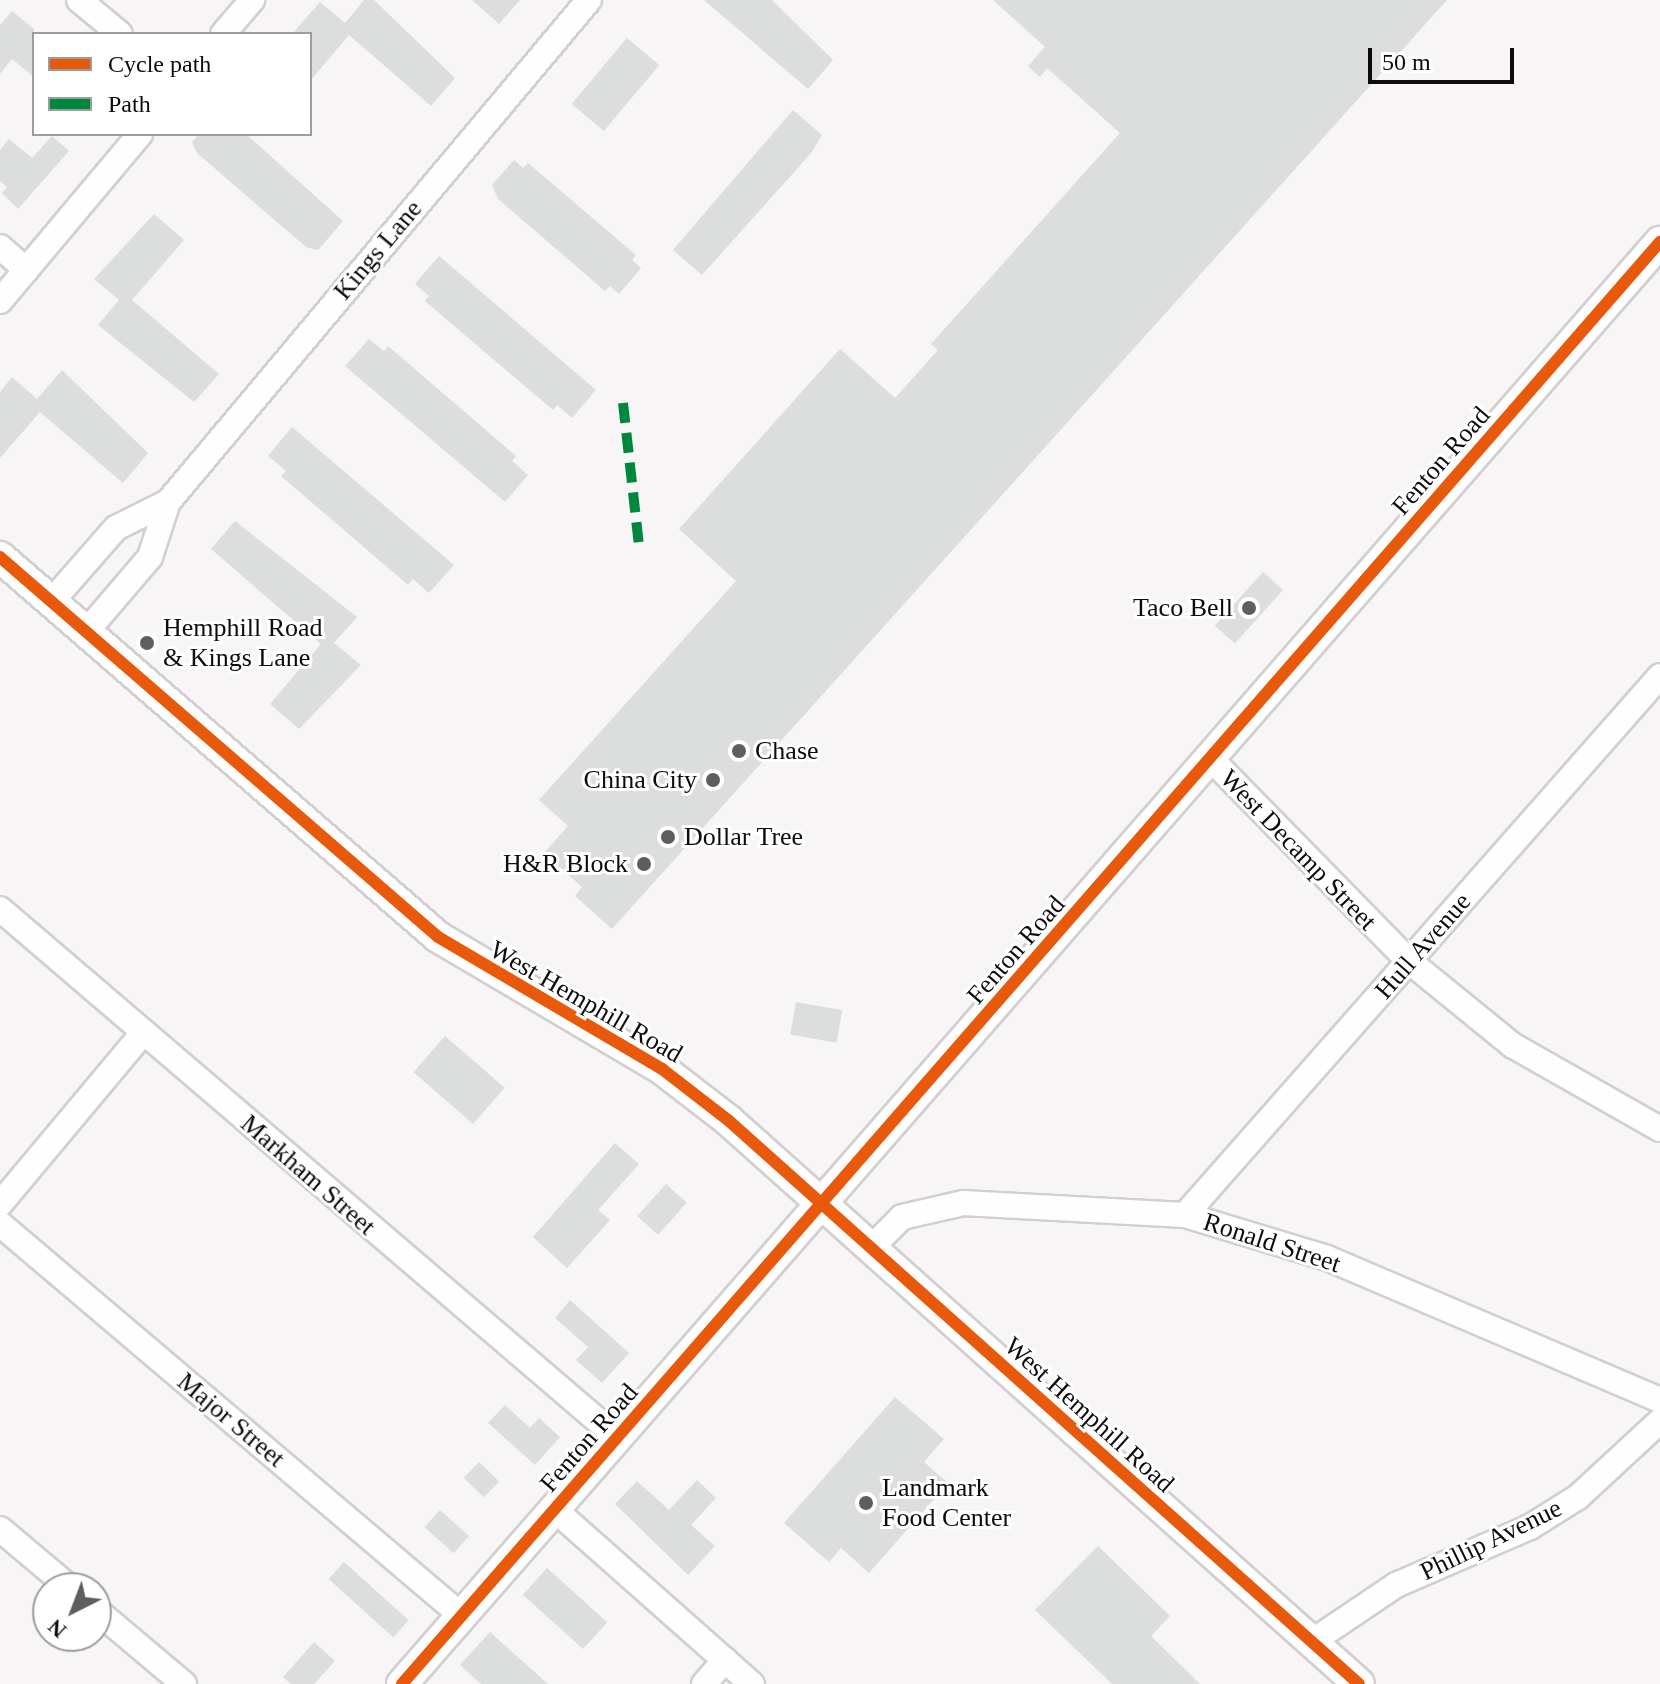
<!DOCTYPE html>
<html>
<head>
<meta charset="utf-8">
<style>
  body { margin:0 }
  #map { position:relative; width:1660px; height:1684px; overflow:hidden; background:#f7f5f6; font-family:Georgia,serif }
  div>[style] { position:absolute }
  .building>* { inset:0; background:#dcdddd; transform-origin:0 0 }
  .roads { filter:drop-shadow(2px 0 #d1cfd0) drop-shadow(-2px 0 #d1cfd0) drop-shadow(0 2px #d1cfd0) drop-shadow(0 -2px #d1cfd0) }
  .minor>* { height:24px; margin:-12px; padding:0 12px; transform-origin:12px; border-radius:12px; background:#fefefe }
  .tertiary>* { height:30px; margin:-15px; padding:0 15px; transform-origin:15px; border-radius:15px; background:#fefefe }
  .quiet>* { height:10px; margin-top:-5px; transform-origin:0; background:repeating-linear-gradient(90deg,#00873e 0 20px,transparent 0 30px) }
  .cycleway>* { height:12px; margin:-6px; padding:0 6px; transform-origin:6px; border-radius:6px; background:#e8590c }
  .dots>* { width:22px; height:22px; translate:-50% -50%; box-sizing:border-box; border:4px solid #fff; border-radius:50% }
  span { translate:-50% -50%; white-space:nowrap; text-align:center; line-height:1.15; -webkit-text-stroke:6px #fff; paint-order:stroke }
  .street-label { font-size:26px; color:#0d0b0c }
  .poi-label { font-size:26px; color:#0d0b0c }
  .right { translate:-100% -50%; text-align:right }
  .left { translate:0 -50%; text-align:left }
  .legend { position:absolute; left:32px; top:32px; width:280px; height:104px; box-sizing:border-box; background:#fff; border:2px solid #9e9d9e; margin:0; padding:10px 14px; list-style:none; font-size:24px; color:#0d0b0c }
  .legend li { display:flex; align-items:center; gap:16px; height:40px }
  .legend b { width:40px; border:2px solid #9e9d9e }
  .north { position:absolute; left:32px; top:1572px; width:80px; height:80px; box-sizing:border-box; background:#fff; border:2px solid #9e9d9e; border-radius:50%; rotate:222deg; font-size:22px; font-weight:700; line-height:32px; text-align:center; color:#0d0b0c }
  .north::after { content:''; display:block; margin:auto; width:28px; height:36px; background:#5f5d5e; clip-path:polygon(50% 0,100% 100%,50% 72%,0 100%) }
  .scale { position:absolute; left:1368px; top:48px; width:146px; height:36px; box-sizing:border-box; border:4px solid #0d0b0c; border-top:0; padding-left:10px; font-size:24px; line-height:28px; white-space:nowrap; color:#0d0b0c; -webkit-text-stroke:6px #fff; paint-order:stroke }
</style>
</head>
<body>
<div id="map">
  <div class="building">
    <i style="clip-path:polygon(364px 0,374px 0,455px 78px,431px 106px,349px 35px,310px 81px,310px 34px,292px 34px,320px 2px,345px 23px)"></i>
    <i style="clip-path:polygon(472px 0,520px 0,499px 24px)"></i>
    <i style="clip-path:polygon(704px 0,772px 0,833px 60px,808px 89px)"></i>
    <i style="clip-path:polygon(993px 0,1447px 0,612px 929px,575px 896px,582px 887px,544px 853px,568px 826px,539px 800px,736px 581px,679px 529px,840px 349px,895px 398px,938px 350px,931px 344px,1120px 133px,1047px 68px,1040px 77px,1028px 66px,1045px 47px)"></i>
    <i style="clip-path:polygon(12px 11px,34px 29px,34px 77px,12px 59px,0 74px,0 25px)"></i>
    <i style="left:627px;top:38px;width:42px;height:86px;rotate:40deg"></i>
    <i style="clip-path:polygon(793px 110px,822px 135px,812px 152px,702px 275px,673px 250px)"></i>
    <i style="clip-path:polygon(199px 134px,246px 134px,343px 221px,318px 250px,306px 247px,197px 153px,192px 142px)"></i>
    <i style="clip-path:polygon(52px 136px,69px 151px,18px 209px,2px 193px,7px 187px,0 181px,0 150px,9px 139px,32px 158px)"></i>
    <i style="clip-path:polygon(514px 160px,523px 168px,528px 163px,636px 255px,632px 260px,641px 268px,619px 294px,610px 286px,605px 291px,498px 199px,492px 185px)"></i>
    <i style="clip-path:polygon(154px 214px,184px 240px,132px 300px,219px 374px,194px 402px,98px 325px,119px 300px,94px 279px)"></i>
    <i style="clip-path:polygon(439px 256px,596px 390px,572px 418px,557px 405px,553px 410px,425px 301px,429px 296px,415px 284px)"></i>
    <i style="clip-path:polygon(369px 339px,384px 351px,388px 346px,516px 456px,512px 461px,528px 475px,505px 502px,345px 366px)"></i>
    <i style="clip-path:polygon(62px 370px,148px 453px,123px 483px,40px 412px,0 458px,0 392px,12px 377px,37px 399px)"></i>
    <i style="clip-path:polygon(292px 427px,454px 565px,429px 593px,413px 579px,408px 585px,281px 476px,286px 471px,268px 456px)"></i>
    <i style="clip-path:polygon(235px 521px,357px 617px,334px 643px,361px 665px,299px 729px,270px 704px,321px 644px,211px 549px)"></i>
    <i style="left:1263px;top:572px;width:27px;height:72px;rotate:42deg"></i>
    <i style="left:796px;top:1002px;width:47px;height:33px;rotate:10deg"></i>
    <i style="left:445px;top:1036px;width:79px;height:48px;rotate:41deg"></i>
    <i style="clip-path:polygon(615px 1143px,639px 1164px,598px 1210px,610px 1220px,567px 1268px,533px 1237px)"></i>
    <i style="left:666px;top:1184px;width:28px;height:43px;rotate:42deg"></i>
    <i style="clip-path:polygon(570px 1300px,629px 1353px,602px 1383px,576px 1360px,588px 1347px,555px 1318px)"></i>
    <i style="clip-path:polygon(895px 1397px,944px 1439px,924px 1462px,948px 1483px,869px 1573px,841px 1548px,829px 1562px,784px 1523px)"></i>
    <i style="clip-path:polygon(505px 1405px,530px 1428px,539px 1418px,560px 1437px,535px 1465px,488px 1423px)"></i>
    <i style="left:479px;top:1462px;width:28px;height:22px;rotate:44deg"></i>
    <i style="clip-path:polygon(697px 1480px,716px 1498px,691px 1525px,715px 1546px,688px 1575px,615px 1504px,637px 1481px,669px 1510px)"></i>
    <i style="left:440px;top:1510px;width:39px;height:23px;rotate:42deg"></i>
    <i style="clip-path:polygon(1098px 1546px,1170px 1616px,1151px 1636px,1200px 1684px,1112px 1684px,1035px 1610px)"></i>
    <i style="left:344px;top:1562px;width:87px;height:23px;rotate:42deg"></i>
    <i style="left:547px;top:1568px;width:81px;height:36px;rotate:42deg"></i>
    <i style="clip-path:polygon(490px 1632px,548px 1684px,481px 1684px,460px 1665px)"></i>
    <i style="clip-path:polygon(314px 1642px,335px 1661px,314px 1684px,291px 1684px,283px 1677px)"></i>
  </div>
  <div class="roads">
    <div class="minor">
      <i style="left:79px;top:0;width:53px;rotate:39.7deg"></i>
      <i style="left:223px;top:34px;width:45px;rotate:-49.5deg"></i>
      <i style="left:0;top:247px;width:35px;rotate:41deg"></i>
      <i style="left:0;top:301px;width:218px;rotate:-50deg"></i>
      <i style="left:52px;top:601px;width:97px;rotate:-48.8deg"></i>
      <i style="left:116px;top:528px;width:58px;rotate:-26.6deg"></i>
      <i style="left:86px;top:632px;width:99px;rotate:-49.5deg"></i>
      <i style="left:150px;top:557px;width:58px;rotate:-71.9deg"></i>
      <i style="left:168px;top:502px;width:655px;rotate:-50.02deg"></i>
      <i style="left:1211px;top:759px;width:284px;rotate:45.6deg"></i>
      <i style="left:1410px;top:962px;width:132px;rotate:39.1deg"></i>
      <i style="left:1512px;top:1045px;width:170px;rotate:29.6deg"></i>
      <i style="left:0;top:909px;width:813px;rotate:40.56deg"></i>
      <i style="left:0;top:1204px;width:223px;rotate:-50.1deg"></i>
      <i style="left:1185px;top:1215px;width:718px;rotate:-48.61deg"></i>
      <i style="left:0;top:1224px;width:606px;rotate:40.31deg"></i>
      <i style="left:872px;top:1247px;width:42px;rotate:-45deg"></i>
      <i style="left:902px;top:1217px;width:63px;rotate:-12.9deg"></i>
      <i style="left:963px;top:1203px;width:222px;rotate:3.1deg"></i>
      <i style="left:1185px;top:1215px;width:148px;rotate:16.8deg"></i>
      <i style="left:1327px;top:1258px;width:362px;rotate:23.1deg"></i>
      <i style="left:555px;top:1510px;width:263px;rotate:41.5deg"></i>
      <i style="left:0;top:1529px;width:92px;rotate:40.1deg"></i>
      <i style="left:96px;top:1610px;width:115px;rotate:40.1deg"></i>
      <i style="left:1310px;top:1643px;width:104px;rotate:-34deg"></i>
      <i style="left:1396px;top:1585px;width:146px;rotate:-23.4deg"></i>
      <i style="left:1530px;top:1527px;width:57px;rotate:-32deg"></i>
      <i style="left:1578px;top:1497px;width:112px;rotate:-42.8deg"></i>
      <i style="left:704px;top:1684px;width:32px;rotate:-49deg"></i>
    </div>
    <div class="tertiary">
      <i style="left:0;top:557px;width:580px;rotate:40.94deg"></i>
      <i style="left:438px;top:937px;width:260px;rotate:30.5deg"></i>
      <i style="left:662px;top:1069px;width:83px;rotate:37.7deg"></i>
      <i style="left:728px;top:1120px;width:846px;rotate:41.79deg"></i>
      <i style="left:402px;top:1684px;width:1914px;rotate:-48.9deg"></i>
    </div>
  </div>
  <div class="quiet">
    <i style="left:623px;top:403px;width:144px;rotate:83.6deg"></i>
  </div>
  <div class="cycleway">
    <i style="left:0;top:557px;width:580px;rotate:40.94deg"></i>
    <i style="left:438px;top:937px;width:260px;rotate:30.5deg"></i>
    <i style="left:662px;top:1069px;width:83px;rotate:37.7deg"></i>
    <i style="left:728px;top:1120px;width:846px;rotate:41.79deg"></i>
    <i style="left:402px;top:1684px;width:1914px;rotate:-48.9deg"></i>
  </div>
  <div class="dots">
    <i style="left:1249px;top:608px;background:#5f5d5e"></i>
    <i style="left:147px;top:643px;background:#5f5d5e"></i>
    <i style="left:739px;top:751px;background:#5f5d5e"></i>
    <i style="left:713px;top:780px;background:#5f5d5e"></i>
    <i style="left:668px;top:837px;background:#5f5d5e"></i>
    <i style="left:644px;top:864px;background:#5f5d5e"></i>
    <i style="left:866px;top:1503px;background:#5f5d5e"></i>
  </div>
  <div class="street-label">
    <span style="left:378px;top:250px;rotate:-50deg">Kings Lane</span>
    <span style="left:1441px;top:461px;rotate:-49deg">Fenton Road</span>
    <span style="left:1298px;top:850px;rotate:46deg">West Decamp Street</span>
    <span style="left:1423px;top:946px;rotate:-49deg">Hull Avenue</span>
    <span style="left:1016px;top:950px;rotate:-49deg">Fenton Road</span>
    <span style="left:586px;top:1002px;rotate:30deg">West Hemphill Road</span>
    <span style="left:308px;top:1175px;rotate:41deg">Markham Street</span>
    <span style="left:1272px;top:1243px;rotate:18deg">Ronald Street</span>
    <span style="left:1089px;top:1415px;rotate:42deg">West Hemphill Road</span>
    <span style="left:231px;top:1420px;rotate:40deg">Major Street</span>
    <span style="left:589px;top:1438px;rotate:-49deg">Fenton Road</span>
    <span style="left:1491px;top:1540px;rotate:-26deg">Phillip Avenue</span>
  </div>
  <div class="poi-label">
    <span class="right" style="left:1233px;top:608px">Taco Bell</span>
    <span class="left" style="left:163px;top:643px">Hemphill Road<br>&amp; Kings Lane</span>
    <span class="left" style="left:755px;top:751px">Chase</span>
    <span class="right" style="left:697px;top:780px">China City</span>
    <span class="left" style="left:684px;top:837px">Dollar Tree</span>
    <span class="right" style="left:628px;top:864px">H&amp;R Block</span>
    <span class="left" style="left:882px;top:1503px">Landmark<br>Food Center</span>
  </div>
  <ul class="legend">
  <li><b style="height:10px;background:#e8590c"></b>Cycle path</li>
  <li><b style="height:10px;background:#00873e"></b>Path</li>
  </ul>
  <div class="north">N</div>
  <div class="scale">50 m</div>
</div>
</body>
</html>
